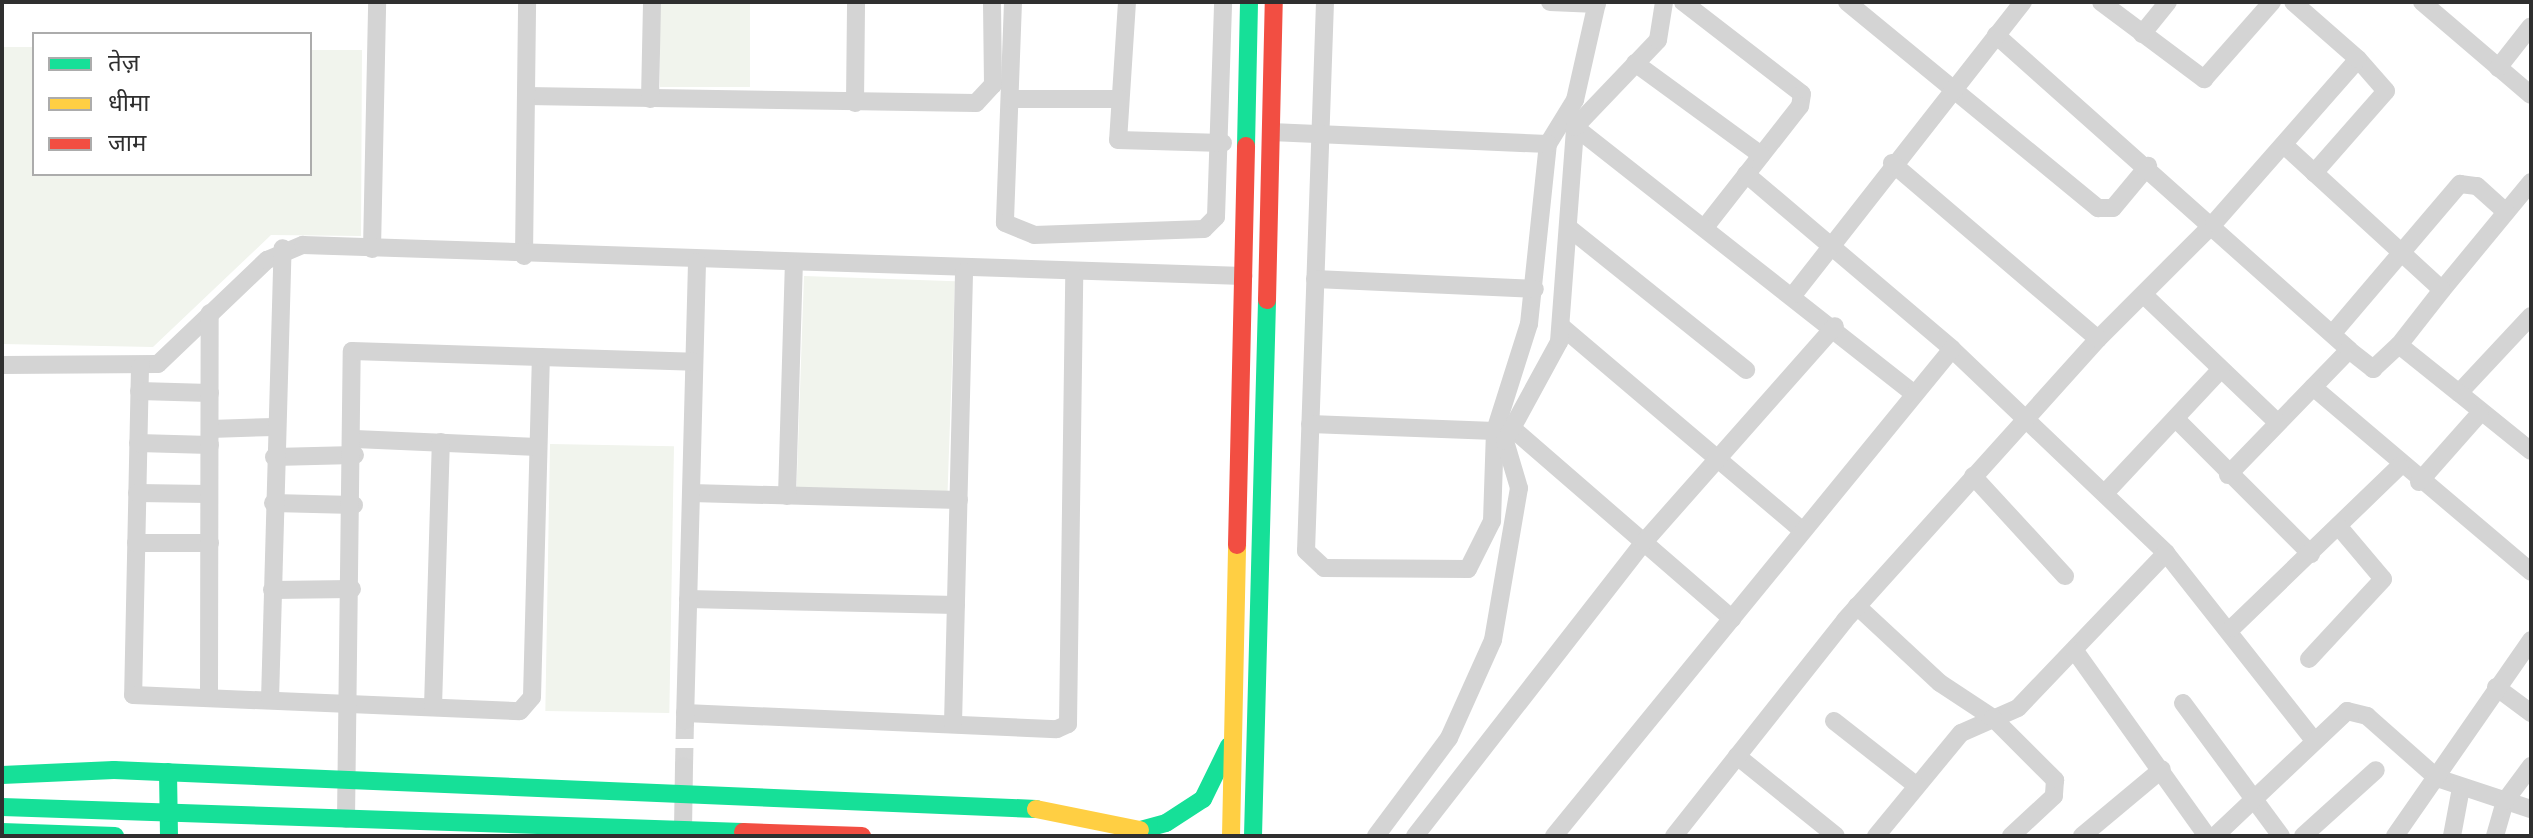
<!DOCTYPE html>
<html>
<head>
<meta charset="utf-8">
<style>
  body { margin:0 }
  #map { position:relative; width:2533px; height:838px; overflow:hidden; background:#fff; font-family:Raleway,"Noto Sans Devanagari",sans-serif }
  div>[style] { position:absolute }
  .green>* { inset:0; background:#f1f4ed; transform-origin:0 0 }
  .street-tunnel>* { height:18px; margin-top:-9px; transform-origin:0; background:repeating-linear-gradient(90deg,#d5d5d5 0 18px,transparent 0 27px) }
  .street>* { height:18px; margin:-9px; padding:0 9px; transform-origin:9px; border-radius:9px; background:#d4d4d4 }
  .fast>* { height:18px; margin:-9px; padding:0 9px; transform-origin:9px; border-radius:9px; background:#16e098 }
  .slow>* { height:18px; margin:-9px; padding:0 9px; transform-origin:9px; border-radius:9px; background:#ffcf43 }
  .jam>* { height:18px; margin:-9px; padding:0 9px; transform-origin:9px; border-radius:9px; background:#f24e42 }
  span { translate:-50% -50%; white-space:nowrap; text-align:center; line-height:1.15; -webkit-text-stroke:8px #fff; paint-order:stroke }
  .frame { position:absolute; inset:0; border:4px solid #2f2f2f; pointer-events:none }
  .legend { position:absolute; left:32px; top:32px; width:280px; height:144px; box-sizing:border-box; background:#fff; border:2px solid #acacac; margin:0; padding:10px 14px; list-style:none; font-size:24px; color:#2f2f2f }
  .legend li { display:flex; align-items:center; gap:16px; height:40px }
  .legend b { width:40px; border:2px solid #acacac }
</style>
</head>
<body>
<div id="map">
  <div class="green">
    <i style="left:660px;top:2px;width:90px;height:85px"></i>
    <i style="clip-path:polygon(2px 47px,34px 47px,34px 174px,310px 174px,310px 50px,362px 50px,361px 236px,271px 235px,153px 347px,2px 344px)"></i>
    <i style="left:804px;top:276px;width:151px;height:212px;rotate:2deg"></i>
    <i style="left:550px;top:444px;width:124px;height:267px;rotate:1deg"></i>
  </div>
  <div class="street-tunnel">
    <i style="left:684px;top:766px;width:45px;rotate:-88.7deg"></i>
  </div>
  <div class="street">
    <i style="left:1013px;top:2px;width:221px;rotate:92.1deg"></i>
    <i style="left:1005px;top:223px;width:31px;rotate:22deg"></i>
    <i style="left:1034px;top:235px;width:170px;rotate:-2deg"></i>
    <i style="left:1204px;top:229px;width:17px;rotate:-45deg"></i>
    <i style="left:1216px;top:217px;width:215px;rotate:-88.1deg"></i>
    <i style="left:1127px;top:2px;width:138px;rotate:93.7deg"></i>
    <i style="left:1118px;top:140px;width:105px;rotate:1.6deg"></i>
    <i style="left:1325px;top:2px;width:549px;rotate:91.98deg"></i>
    <i style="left:1306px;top:551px;width:25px;rotate:43deg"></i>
    <i style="left:1324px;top:568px;width:144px;rotate:0.4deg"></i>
    <i style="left:1468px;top:569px;width:54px;rotate:-63.4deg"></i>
    <i style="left:1492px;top:521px;width:90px;rotate:-88.1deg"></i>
    <i style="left:1495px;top:431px;width:112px;rotate:-72.4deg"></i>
    <i style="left:1529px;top:324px;width:181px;rotate:-84deg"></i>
    <i style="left:1548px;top:144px;width:52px;rotate:-58.5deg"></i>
    <i style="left:1575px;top:100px;width:100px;rotate:-77.3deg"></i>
    <i style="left:1550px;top:2px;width:47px;rotate:2.4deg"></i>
    <i style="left:1683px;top:2px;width:150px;rotate:37.7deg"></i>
    <i style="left:1802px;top:94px;width:12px;rotate:99deg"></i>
    <i style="left:1800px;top:106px;width:152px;rotate:128.1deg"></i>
    <i style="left:1847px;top:2px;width:325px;rotate:39.4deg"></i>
    <i style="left:2098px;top:208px;width:15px"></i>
    <i style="left:2113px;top:208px;width:55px;rotate:-50.2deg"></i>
    <i style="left:2101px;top:2px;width:129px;rotate:36.8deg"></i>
    <i style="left:2204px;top:79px;width:103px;rotate:-48.6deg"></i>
    <i style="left:2422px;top:2px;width:143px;rotate:40.5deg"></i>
    <i style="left:2142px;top:34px;width:41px;rotate:-50.9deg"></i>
    <i style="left:1996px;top:35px;width:473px;rotate:41.7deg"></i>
    <i style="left:2349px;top:350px;width:174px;rotate:134.1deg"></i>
    <i style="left:1635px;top:63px;width:156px;rotate:36.1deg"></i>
    <i style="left:2498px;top:68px;width:53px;rotate:-51.8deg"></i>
    <i style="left:526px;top:96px;width:450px;rotate:0.9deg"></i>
    <i style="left:976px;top:103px;width:25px;rotate:-47deg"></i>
    <i style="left:993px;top:85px;width:83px;rotate:-90.7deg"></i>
    <i style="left:650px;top:99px;width:97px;rotate:-88.8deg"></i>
    <i style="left:1012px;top:99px;width:108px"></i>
    <i style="left:855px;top:103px;width:101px;rotate:-89.4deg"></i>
    <i style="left:1575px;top:127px;width:432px;rotate:38.2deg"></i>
    <i style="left:1271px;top:132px;width:277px;rotate:2.5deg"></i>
    <i style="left:2284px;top:145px;width:214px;rotate:42.5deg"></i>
    <i style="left:2442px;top:290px;width:140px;rotate:-50.5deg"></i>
    <i style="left:2314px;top:173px;width:109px;rotate:-48.7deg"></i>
    <i style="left:2386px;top:91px;width:43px;rotate:-131.2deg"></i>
    <i style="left:1746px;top:174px;width:270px;rotate:40.3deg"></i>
    <i style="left:1952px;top:349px;width:296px;rotate:43.6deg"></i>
    <i style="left:2166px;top:553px;width:214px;rotate:133.7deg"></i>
    <i style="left:2018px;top:708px;width:62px;rotate:156.3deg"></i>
    <i style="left:1961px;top:733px;width:134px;rotate:129.5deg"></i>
    <i style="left:1569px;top:228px;width:227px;rotate:38.7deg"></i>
    <i style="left:372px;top:249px;width:247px;rotate:-88.8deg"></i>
    <i style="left:524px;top:256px;width:254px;rotate:-89.3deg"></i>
    <i style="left:1315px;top:279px;width:220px;rotate:2.6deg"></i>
    <i style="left:1794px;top:294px;width:371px;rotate:-51.9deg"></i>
    <i style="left:2144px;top:295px;width:185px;rotate:43.7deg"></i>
    <i style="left:2531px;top:316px;width:105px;rotate:133.1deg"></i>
    <i style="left:2459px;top:393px;width:92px;rotate:38.9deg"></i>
    <i style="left:1561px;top:326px;width:317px;rotate:40.3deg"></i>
    <i style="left:2333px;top:333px;width:196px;rotate:-49.6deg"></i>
    <i style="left:2460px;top:184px;width:17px;rotate:7deg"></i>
    <i style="left:2477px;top:186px;width:39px;rotate:42deg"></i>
    <i style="left:2098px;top:339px;width:164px;rotate:-45deg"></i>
    <i style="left:2214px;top:223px;width:218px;rotate:-48.7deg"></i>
    <i style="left:2358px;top:59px;width:86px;rotate:-138.8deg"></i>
    <i style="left:2399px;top:345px;width:70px;rotate:-52deg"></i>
    <i style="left:2349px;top:350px;width:31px;rotate:38deg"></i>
    <i style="left:2373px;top:369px;width:35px;rotate:-43deg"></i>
    <i style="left:2399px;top:345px;width:77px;rotate:38.7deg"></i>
    <i style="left:2px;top:365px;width:156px;rotate:-0.4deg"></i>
    <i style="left:158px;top:364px;width:151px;rotate:-43.7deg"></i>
    <i style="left:267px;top:260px;width:39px;rotate:-23deg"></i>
    <i style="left:303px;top:245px;width:941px;rotate:1.89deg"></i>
    <i style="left:140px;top:367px;width:328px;rotate:91.2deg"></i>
    <i style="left:133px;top:695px;width:387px;rotate:2.4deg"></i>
    <i style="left:520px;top:711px;width:18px;rotate:-49deg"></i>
    <i style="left:532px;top:697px;width:340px;rotate:-88.5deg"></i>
    <i style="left:2313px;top:387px;width:286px;rotate:40.3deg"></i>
    <i style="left:139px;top:391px;width:71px;rotate:1.6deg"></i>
    <i style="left:2176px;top:419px;width:191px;rotate:45deg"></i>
    <i style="left:1310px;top:424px;width:185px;rotate:2.2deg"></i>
    <i style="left:210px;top:429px;width:65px;rotate:-1.8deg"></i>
    <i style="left:1513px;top:429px;width:290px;rotate:40.9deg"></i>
    <i style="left:355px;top:439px;width:183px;rotate:2.5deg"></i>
    <i style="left:138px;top:443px;width:72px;rotate:1.6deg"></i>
    <i style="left:274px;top:457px;width:81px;rotate:-1.4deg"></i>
    <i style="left:1973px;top:476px;width:136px;rotate:47.4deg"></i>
    <i style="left:2419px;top:482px;width:92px;rotate:-48.5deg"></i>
    <i style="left:2106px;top:492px;width:168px;rotate:-46.9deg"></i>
    <i style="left:137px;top:493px;width:72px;rotate:0.8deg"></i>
    <i style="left:691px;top:493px;width:268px;rotate:1.5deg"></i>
    <i style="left:787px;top:496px;width:231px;rotate:-88.3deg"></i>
    <i style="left:273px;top:503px;width:81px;rotate:1.4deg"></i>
    <i style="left:136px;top:543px;width:74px"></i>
    <i style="left:2166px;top:553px;width:236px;rotate:51.7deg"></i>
    <i style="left:272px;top:590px;width:80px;rotate:-0.7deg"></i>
    <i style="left:688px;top:599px;width:268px;rotate:1.3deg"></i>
    <i style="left:1857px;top:606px;width:113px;rotate:42.9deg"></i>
    <i style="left:1940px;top:683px;width:64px;rotate:33.4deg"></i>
    <i style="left:1993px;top:718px;width:88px;rotate:45deg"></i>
    <i style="left:2055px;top:780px;width:16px;rotate:94deg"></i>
    <i style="left:2054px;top:796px;width:59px;rotate:137.1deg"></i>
    <i style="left:2232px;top:628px;width:233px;rotate:-44deg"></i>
    <i style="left:2075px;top:651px;width:227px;rotate:54.5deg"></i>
    <i style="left:2309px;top:659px;width:109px;rotate:-47.2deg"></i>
    <i style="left:2383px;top:579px;width:68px;rotate:-130.2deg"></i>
    <i style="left:2496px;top:687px;width:44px;rotate:36.6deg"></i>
    <i style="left:209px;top:698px;width:385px;rotate:-89.9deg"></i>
    <i style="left:270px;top:700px;width:452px;rotate:-88.4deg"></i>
    <i style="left:2183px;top:703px;width:165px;rotate:53.6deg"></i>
    <i style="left:433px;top:707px;width:265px;rotate:-88.3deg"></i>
    <i style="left:685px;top:713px;width:372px;rotate:2.5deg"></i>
    <i style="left:1057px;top:729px;width:12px;rotate:-24deg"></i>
    <i style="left:1068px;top:724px;width:448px;rotate:-89.2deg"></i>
    <i style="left:685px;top:721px;width:459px;rotate:-88.5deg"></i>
    <i style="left:1834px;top:721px;width:105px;rotate:38.1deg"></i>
    <i style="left:953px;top:724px;width:452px;rotate:-88.6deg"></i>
    <i style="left:1737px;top:756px;width:127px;rotate:38.9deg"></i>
    <i style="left:346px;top:819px;width:468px;rotate:-89.3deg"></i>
    <i style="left:352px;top:351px;width:342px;rotate:1.8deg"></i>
    <i style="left:683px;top:830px;width:64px;rotate:-89.1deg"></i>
    <i style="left:1376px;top:836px;width:122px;rotate:-53.3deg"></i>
    <i style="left:1449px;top:738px;width:107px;rotate:-65.8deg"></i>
    <i style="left:1493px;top:640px;width:154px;rotate:-80.3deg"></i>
    <i style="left:1519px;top:488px;width:49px;rotate:-106.6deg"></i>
    <i style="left:1505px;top:441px;width:113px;rotate:-61.4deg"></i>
    <i style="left:1559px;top:342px;width:216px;rotate:-85.7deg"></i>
    <i style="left:1575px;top:127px;width:120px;rotate:-46.3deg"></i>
    <i style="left:1658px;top:40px;width:38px;rotate:-81deg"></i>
    <i style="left:1415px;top:836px;width:373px;rotate:-52.1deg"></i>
    <i style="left:1644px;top:542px;width:288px;rotate:-48.5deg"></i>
    <i style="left:1554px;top:836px;width:629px;rotate:-50.74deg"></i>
    <i style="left:1674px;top:836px;width:275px;rotate:-51.6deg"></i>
    <i style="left:1845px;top:620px;width:378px;rotate:-48deg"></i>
    <i style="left:2098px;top:339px;width:271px;rotate:-139.5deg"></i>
    <i style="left:2082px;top:836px;width:104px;rotate:-39.9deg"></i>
    <i style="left:2215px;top:836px;width:182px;rotate:-43.4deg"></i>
    <i style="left:2347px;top:711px;width:21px;rotate:14deg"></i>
    <i style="left:2367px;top:716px;width:94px;rotate:41.5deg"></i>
    <i style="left:2437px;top:778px;width:99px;rotate:18.3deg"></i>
    <i style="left:2303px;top:836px;width:98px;rotate:-42.1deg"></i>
    <i style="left:2395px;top:836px;width:239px;rotate:-55.2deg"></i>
    <i style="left:2452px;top:836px;width:49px;rotate:-79.4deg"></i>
    <i style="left:2495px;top:836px;width:36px;rotate:-74deg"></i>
    <i style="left:2505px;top:801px;width:44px;rotate:-53.4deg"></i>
  </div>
  <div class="fast">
    <i style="left:1246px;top:146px;width:144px;rotate:-88.8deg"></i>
    <i style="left:168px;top:772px;width:64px;rotate:89.1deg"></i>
    <i style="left:2px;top:775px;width:112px;rotate:-2.6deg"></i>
    <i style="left:114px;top:770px;width:923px;rotate:2.42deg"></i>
    <i style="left:2px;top:807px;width:741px;rotate:1.93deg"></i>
    <i style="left:2px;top:832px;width:113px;rotate:2deg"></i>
    <i style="left:1126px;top:834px;width:41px;rotate:-15.4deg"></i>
    <i style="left:1166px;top:823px;width:44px;rotate:-33deg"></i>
    <i style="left:1203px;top:799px;width:59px;rotate:-63.9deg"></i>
    <i style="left:1253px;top:836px;width:536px;rotate:-88.5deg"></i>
  </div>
  <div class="slow">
    <i style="left:1036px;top:809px;width:106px;rotate:11.4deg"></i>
    <i style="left:1231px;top:836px;width:291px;rotate:-88.8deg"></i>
  </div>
  <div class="jam">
    <i style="left:1267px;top:300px;width:298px;rotate:-88.7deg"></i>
    <i style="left:1237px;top:545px;width:399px;rotate:-88.7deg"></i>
    <i style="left:743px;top:832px;width:119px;rotate:1.9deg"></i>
  </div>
  <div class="frame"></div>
  <ul class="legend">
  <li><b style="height:10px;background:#16e098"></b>तेज़</li>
  <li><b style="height:10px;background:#ffcf43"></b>धीमा</li>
  <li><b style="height:10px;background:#f24e42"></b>जाम</li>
  </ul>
</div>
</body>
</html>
